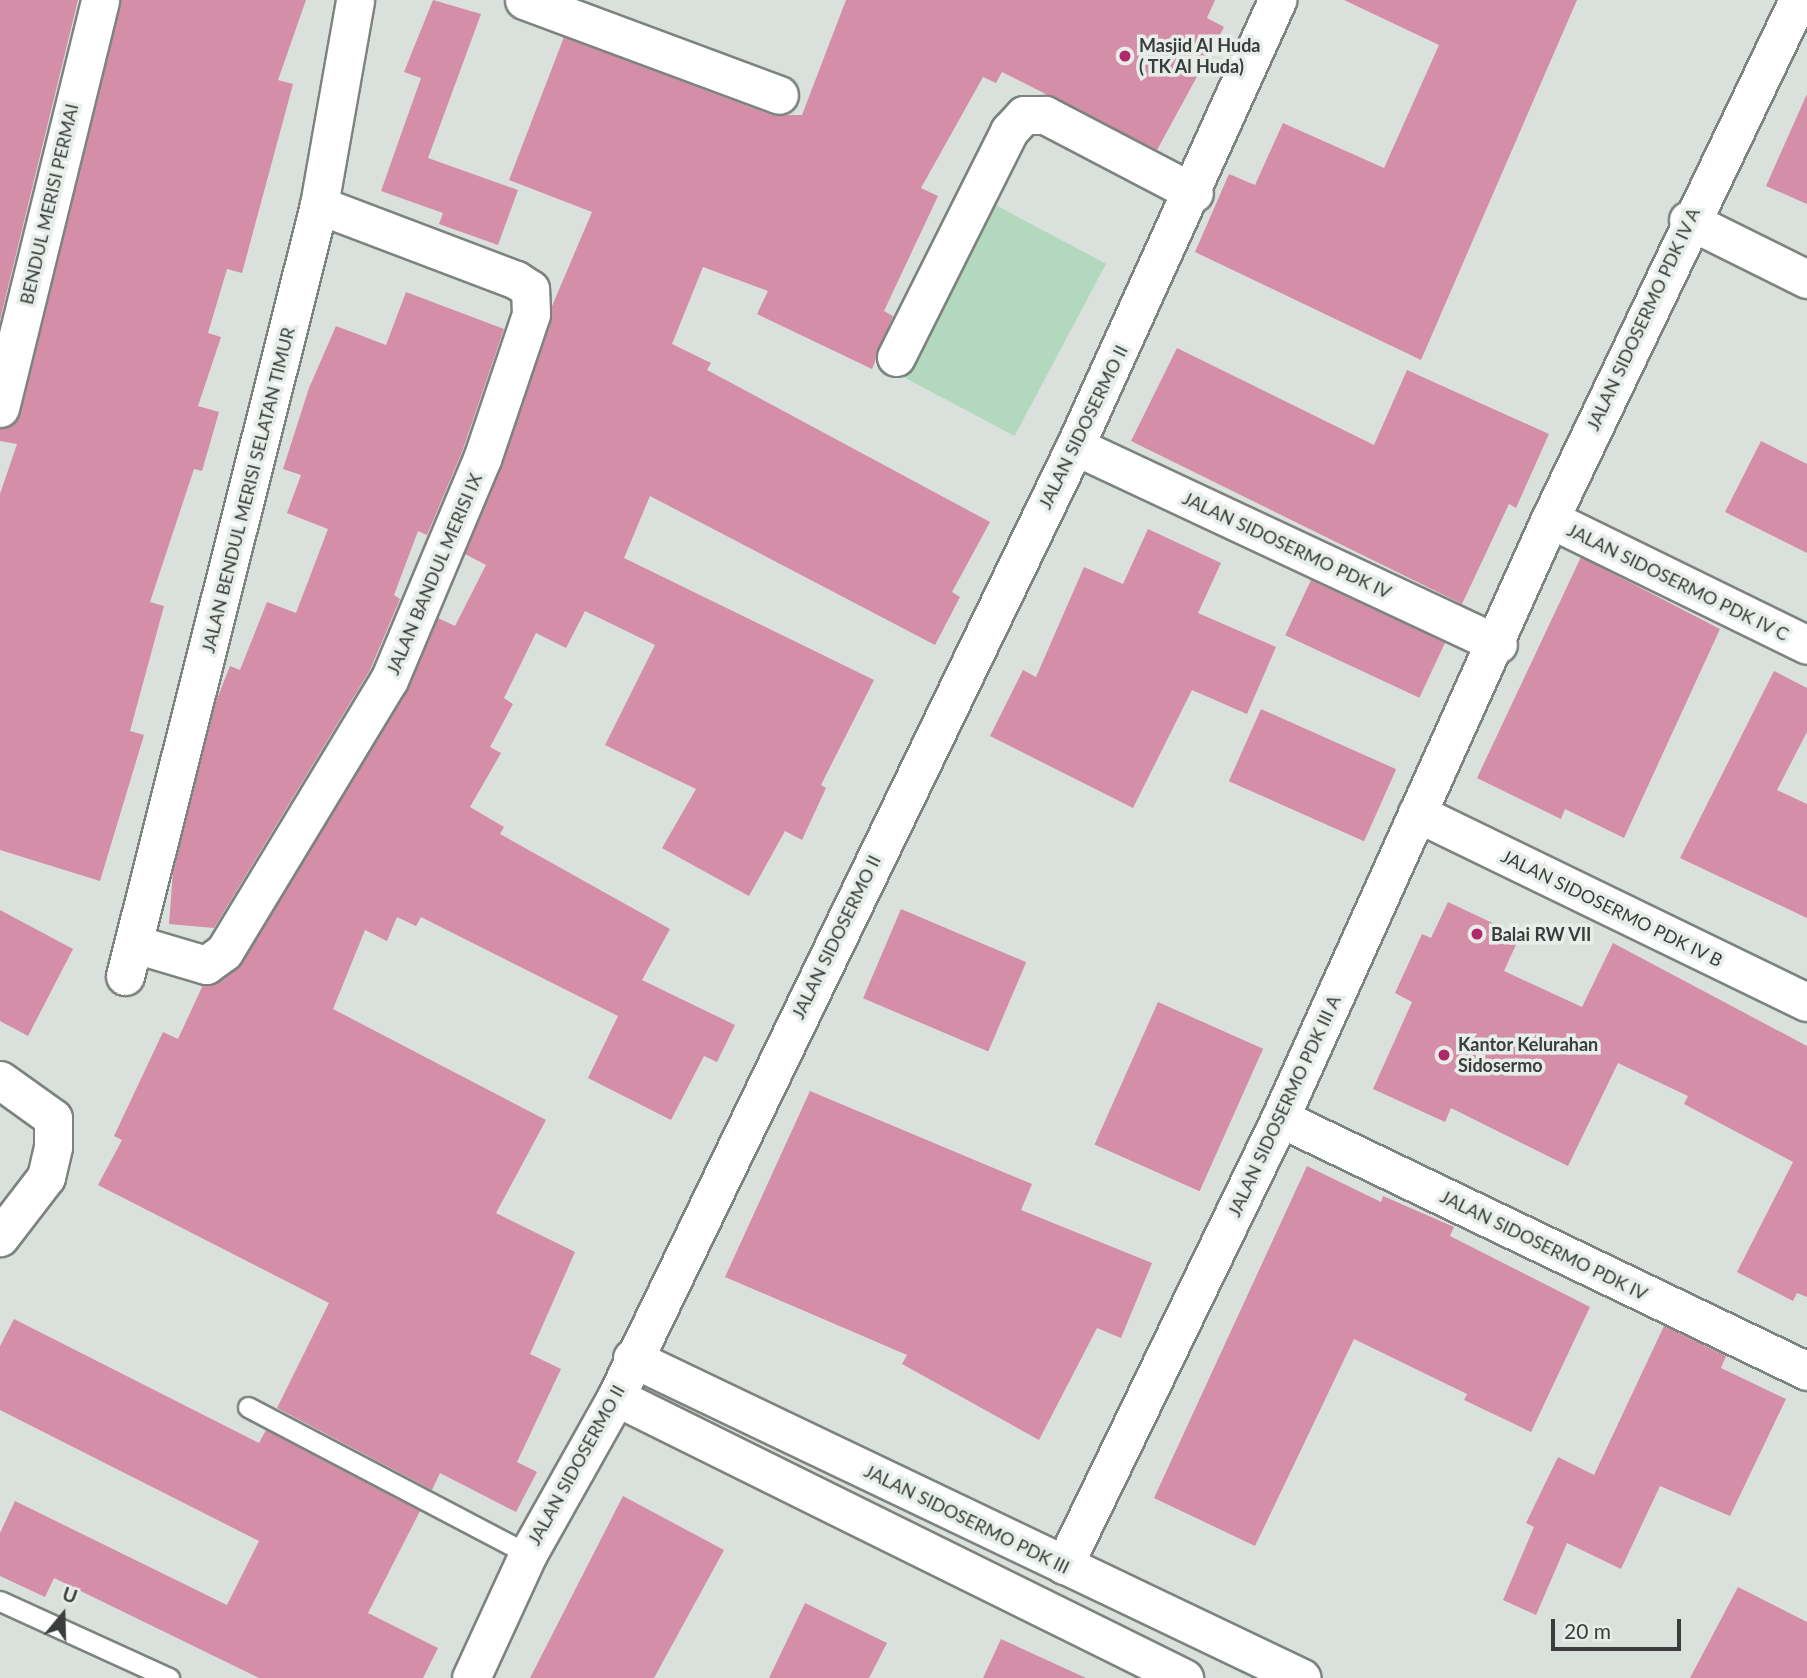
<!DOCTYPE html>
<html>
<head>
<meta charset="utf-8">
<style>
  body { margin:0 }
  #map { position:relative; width:1807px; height:1678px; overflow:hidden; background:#dae1dc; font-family:Lato,sans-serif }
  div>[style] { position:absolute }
  .green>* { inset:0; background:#b2d9bd; transform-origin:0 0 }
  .building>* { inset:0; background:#d48ea7; transform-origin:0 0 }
  .roads { filter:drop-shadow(2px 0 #7d837e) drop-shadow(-2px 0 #7d837e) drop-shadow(0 2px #7d837e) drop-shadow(0 -2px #7d837e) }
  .service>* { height:19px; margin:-9.5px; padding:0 9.5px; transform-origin:9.5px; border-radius:9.5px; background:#fff }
  .minor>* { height:37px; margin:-18.5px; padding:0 18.5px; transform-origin:18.5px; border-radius:18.5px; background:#fff }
  .dots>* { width:19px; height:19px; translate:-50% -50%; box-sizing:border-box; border:4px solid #e7eee9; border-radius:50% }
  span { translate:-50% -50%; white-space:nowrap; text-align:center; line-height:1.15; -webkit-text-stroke:7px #e7eee9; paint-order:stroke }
  .poi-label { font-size:18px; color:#3a3d3b; font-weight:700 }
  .left { translate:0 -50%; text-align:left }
  .street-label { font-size:18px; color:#3a3d3b }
  .north { position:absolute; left:28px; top:1580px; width:70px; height:70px; -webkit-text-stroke:5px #e7eee9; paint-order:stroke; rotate:19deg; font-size:19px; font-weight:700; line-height:28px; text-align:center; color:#3a3d3b }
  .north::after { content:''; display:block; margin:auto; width:24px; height:32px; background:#3a3d3b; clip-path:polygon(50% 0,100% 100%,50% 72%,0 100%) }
  .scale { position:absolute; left:1551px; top:1619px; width:130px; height:32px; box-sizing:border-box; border:4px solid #3a3d3b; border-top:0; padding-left:9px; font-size:21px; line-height:24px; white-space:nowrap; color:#3a3d3b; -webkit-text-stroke:5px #e7eee9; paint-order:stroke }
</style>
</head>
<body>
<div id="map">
  <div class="green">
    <i style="left:986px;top:200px;width:136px;height:195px;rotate:28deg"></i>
  </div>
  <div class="building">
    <i style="clip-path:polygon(0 0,78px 0,0 320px)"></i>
    <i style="clip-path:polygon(120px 0,306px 0,278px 80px,293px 84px,242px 273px,227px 269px,208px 333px,221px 337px,198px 406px,219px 412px,202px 471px,194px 469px,150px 602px,164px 606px,130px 731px,144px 735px,100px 881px,0 850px,0 494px,17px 444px,0 441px,0 428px,15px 423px,20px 413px)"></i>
    <i style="clip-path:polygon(433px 0,481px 14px,428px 158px,518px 190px,498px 245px,439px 224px,443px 213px,381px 191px,421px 78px,404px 72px)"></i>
    <i style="clip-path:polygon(846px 0,1215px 0,1207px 18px,1224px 27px,1157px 150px,1002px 72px,996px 83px,983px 77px,921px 188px,938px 196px,884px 311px,893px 316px,872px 369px,757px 314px,768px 291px,703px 267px,672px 344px,711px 363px,707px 370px,990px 522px,952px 592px,960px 597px,935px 645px,650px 496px,624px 558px,874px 680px,821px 785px,826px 788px,802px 840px,785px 831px,749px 896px,662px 848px,696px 789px,605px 745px,655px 645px,585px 611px,566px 648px,536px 633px,504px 698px,513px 704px,490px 747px,501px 753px,470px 807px,504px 827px,500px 834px,670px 929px,642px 980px,735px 1025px,717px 1062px,704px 1056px,671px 1120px,588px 1078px,618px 1016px,421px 917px,416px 926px,397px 917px,387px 941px,365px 930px,333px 1009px,546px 1120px,496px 1213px,575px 1252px,530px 1354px,561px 1369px,517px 1462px,537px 1472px,516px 1512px,440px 1473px,432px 1490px,277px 1408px,329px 1303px,98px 1185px,122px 1140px,114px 1136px,163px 1032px,178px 1039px,203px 985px,218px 982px,242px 963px,407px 691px,438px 618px,455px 626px,486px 565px,465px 554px,502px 466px,552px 306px,592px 212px,509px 180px,564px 37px,772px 115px,802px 115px)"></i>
    <i style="clip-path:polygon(1344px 0,1577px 0,1421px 360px,1195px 252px,1229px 174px,1255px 185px,1283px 123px,1384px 168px,1439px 45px)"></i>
    <i style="clip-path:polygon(1807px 94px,1807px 204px,1766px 186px)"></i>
    <i style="clip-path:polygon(406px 292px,504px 329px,462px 452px,427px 535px,418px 531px,394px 595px,400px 599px,370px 670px,214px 928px,169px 924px,173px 872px,215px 704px,230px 666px,240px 670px,267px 602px,296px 613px,328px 529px,287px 513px,301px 475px,283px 469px,309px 388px,336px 326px,386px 345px)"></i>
    <i style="clip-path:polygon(1177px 348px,1374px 445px,1407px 370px,1549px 434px,1516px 508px,1509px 504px,1462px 604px,1131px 441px)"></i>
    <i style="clip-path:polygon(1761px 441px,1807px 464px,1807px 553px,1725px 512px)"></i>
    <i style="clip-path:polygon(1148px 529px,1221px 563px,1198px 613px,1276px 647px,1247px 714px,1192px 690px,1133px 808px,990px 736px,1023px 670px,1036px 677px,1084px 567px,1123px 584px)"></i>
    <i style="clip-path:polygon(1581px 557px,1720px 629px,1624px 838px,1565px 809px,1561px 819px,1477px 778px)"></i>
    <i style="left:1311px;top:580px;width:148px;height:61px;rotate:25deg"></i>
    <i style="clip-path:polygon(1774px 671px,1807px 688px,1807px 732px,1777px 790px,1807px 804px,1807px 918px,1680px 858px)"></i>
    <i style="left:1261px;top:709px;width:148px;height:79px;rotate:24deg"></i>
    <i style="clip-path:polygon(1448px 902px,1520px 936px,1504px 971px,1582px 1007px,1613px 943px,1807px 1046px,1807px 1297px,1797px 1293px,1793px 1301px,1737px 1272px,1793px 1162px,1684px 1104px,1688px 1096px,1618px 1063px,1568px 1166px,1451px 1108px,1445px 1122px,1373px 1089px,1412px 1002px,1395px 993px,1422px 934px,1431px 938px)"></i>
    <i style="left:901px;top:909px;width:136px;height:97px;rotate:23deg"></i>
    <i style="clip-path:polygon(0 910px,73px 949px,28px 1036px,0 1021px)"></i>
    <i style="left:1158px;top:1002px;width:115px;height:156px;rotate:24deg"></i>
    <i style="clip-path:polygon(810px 1091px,1032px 1184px,1021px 1210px,1152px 1263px,1121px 1338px,1097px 1328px,1039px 1440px,902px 1364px,907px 1355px,725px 1277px)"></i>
    <i style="clip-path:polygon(1307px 1166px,1381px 1202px,1383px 1196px,1454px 1227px,1450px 1236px,1590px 1307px,1531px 1432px,1464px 1400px,1467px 1394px,1354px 1339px,1255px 1546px,1154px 1498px)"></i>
    <i style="clip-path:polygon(14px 1319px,259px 1443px,266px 1430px,420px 1511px,368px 1613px,438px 1648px,423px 1678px,259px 1678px,54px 1578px,45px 1597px,0 1576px,0 1533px,15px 1501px,227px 1605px,259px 1541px,0 1410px,0 1346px)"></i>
    <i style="clip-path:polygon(1664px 1326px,1726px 1356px,1721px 1368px,1786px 1399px,1730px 1516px,1660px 1486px,1621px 1569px,1567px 1543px,1536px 1615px,1503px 1600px,1534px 1527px,1526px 1523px,1558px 1457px,1594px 1475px)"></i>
    <i style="clip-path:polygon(623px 1496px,724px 1550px,654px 1678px,530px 1678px)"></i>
    <i style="clip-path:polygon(1738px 1587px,1807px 1622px,1807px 1678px,1690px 1678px)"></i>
    <i style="clip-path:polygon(805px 1603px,887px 1643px,869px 1678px,769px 1678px)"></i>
    <i style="clip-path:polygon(1001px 1639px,1086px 1678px,983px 1678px)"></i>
  </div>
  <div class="roads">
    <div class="service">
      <i style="left:248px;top:1407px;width:316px;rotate:27.7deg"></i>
      <i style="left:0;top:1601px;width:186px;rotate:24.5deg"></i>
    </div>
    <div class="minor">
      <i style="left:524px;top:0;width:272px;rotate:20.4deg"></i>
      <i style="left:1688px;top:220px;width:133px;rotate:26.4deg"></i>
      <i style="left:896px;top:357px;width:253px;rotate:-63.4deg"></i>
      <i style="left:1009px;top:131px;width:22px;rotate:-47deg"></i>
      <i style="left:1024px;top:115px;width:21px"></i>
      <i style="left:1045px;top:115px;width:168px;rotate:27.6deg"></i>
      <i style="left:0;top:408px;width:420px;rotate:-76.2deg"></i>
      <i style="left:1075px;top:446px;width:467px;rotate:25.1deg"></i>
      <i style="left:1550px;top:519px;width:286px;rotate:26.1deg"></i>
      <i style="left:1417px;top:813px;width:433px;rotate:25.9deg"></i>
      <i style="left:135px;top:944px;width:74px;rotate:16.5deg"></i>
      <i style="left:206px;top:965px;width:22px;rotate:-36deg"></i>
      <i style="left:224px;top:952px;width:318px;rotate:-58.8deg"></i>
      <i style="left:389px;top:680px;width:240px;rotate:-67.2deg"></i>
      <i style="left:482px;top:459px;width:153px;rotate:-71.3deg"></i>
      <i style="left:531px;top:314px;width:25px;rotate:-92deg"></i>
      <i style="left:530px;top:289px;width:17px;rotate:-147deg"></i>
      <i style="left:516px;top:280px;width:211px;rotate:-159.2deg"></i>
      <i style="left:125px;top:976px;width:795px;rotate:-75.88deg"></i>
      <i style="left:319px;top:205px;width:208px;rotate:-80deg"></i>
      <i style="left:0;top:1080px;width:65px;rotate:35.6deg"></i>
      <i style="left:53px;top:1118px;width:29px;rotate:90deg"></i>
      <i style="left:53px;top:1147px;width:31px;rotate:103deg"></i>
      <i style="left:46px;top:1177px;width:76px;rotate:127.5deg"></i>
      <i style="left:1280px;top:1118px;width:585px;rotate:25.64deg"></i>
      <i style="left:632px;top:1358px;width:742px;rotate:25.53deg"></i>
      <i style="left:616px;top:1397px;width:634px;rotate:26.32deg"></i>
      <i style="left:1064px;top:1565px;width:496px;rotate:-64.2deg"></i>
      <i style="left:1280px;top:1118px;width:657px;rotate:-65.74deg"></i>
      <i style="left:1550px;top:519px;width:575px;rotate:-64.46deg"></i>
      <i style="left:471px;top:1678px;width:136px;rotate:-65.3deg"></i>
      <i style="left:528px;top:1554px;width:180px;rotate:-60.7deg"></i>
      <i style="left:616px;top:1397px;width:1056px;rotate:-64.24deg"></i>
      <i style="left:1075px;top:446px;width:490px;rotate:-65.6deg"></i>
    </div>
  </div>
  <div class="dots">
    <i style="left:1125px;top:56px;background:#b1296b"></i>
    <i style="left:1477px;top:934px;background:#b1296b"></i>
    <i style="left:1444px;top:1055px;background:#b1296b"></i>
  </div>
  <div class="poi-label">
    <span class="left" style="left:1139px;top:56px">Masjid Al Huda<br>( TK Al Huda)</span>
    <span class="left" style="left:1491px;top:934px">Balai RW VII</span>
    <span class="left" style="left:1458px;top:1055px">Kantor Kelurahan<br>Sidosermo</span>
  </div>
  <div class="street-label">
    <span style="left:49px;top:204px;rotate:-77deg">BENDUL MERISI PERMAI</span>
    <span style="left:1643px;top:319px;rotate:-65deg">JALAN SIDOSERMO PDK IV A</span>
    <span style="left:1083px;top:427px;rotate:-64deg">JALAN SIDOSERMO II</span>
    <span style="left:248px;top:490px;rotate:-76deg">JALAN BENDUL MERISI SELATAN TIMUR</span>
    <span style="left:1287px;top:545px;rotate:25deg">JALAN SIDOSERMO PDK IV</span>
    <span style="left:434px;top:574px;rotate:-67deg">JALAN BANDUL MERISI IX</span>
    <span style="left:1678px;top:582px;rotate:26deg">JALAN SIDOSERMO PDK IV C</span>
    <span style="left:1612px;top:908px;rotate:26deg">JALAN SIDOSERMO PDK IV B</span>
    <span style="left:836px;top:937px;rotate:-64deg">JALAN SIDOSERMO II</span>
    <span style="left:1284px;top:1106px;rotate:-65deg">JALAN SIDOSERMO PDK III A</span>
    <span style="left:1544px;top:1245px;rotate:26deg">JALAN SIDOSERMO PDK IV</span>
    <span style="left:576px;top:1465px;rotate:-61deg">JALAN SIDOSERMO II</span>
    <span style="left:967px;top:1519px;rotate:26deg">JALAN SIDOSERMO PDK III</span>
  </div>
  <div class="north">U</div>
  <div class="scale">20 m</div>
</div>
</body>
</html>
